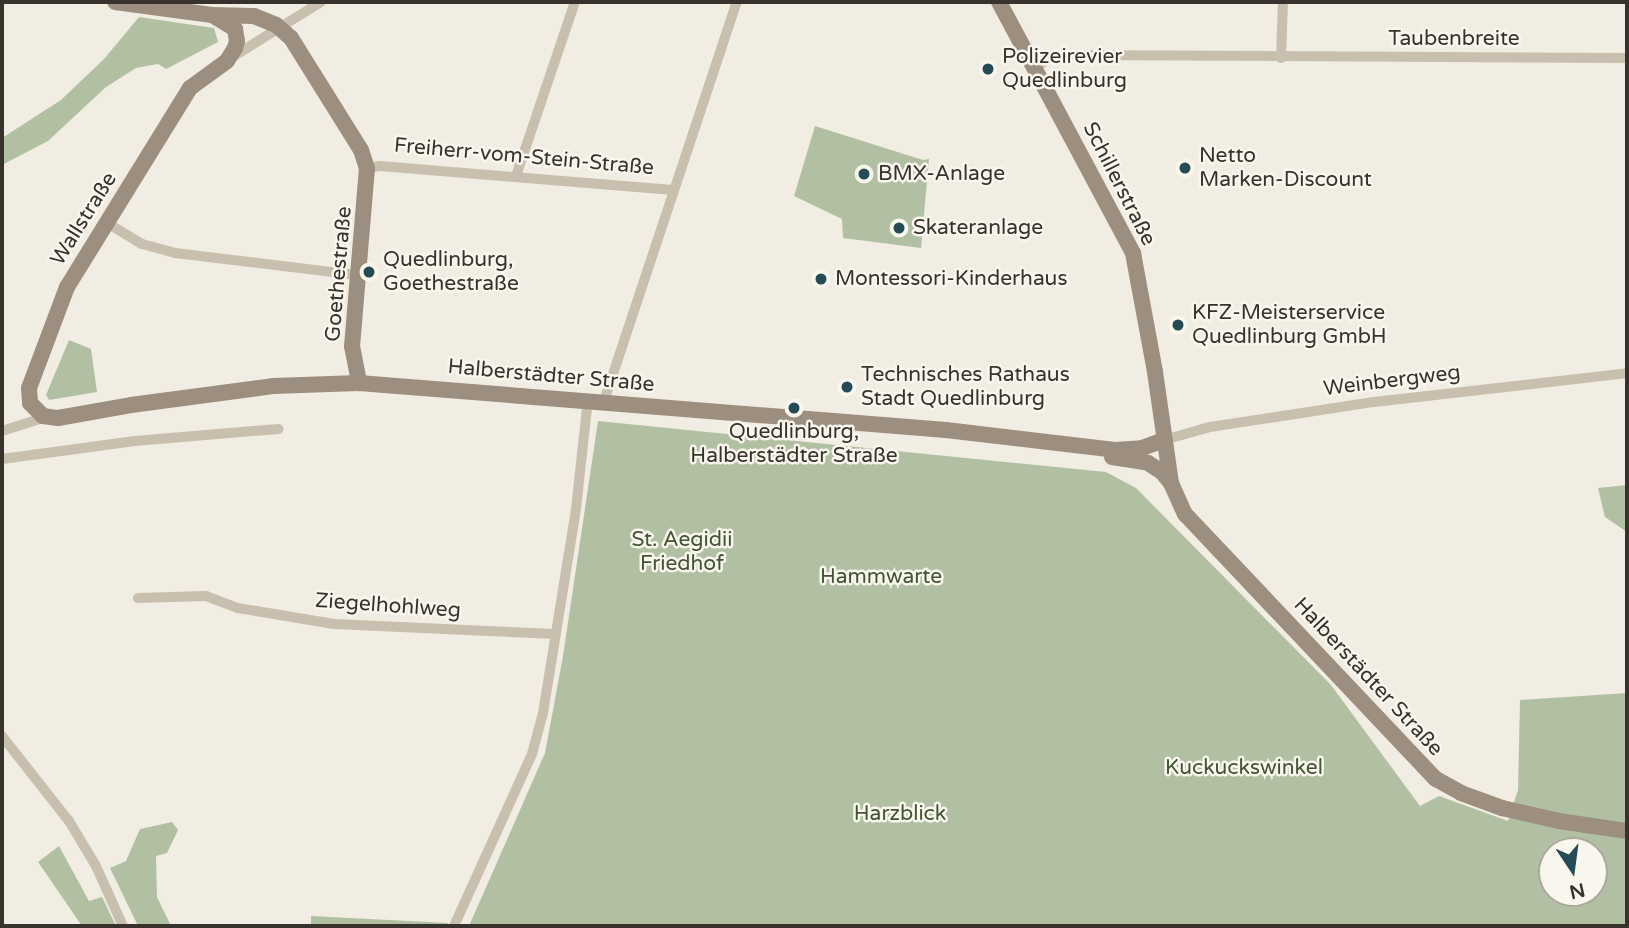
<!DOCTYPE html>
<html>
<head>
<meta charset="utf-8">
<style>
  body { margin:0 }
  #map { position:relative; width:1629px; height:928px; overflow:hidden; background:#f2ede2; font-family:"Varela Round",sans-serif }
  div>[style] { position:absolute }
  .green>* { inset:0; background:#b1c0a3 }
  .minor>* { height:10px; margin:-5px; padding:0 5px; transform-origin:5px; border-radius:5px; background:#c9bfae }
  .secondary>* { height:16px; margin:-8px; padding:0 8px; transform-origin:8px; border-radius:8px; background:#9d8f80 }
  .dots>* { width:19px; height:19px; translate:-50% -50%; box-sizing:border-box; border:4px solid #f9f6ee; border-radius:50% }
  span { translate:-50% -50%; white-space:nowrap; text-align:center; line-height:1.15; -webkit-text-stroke:5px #f9f6ee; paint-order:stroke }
  .street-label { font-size:21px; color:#38322c }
  .poi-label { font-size:21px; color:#38322c }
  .left { translate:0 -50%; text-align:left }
  .park-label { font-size:21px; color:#425432 }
  .frame { position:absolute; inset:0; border:4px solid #38322c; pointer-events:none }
  .north { position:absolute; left:1538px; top:837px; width:70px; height:70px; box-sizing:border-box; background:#f9f6ee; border:2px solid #aca8a0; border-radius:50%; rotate:167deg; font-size:19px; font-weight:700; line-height:28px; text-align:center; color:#38322c }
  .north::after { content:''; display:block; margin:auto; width:24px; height:32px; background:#254b56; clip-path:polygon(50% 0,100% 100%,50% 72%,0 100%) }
</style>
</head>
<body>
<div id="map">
  <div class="green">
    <i style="clip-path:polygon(139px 17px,214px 28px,218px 42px,166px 69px,158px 64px,136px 68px,106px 87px,48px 141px,2px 165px,2px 138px,61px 100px,104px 59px)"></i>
    <i style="clip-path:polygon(815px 126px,923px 160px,929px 159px,921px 248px,843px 238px,842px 219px,794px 196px)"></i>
    <i style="clip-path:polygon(69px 340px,91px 349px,97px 392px,49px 400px,46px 395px)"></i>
    <i style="clip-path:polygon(evenodd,598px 421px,1106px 472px,1136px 488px,1331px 685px,1420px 806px,1439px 796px,1508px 821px,1518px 790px,1520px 700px,1627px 693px,1627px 926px,469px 926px,545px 753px,563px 656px,598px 421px,1552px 851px,1594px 851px,1594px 893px,1552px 893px,1552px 851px)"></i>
    <i style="clip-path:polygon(1627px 485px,1627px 532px,1605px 517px,1598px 488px)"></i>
    <i style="clip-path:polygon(172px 822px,178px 830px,167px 853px,156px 856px,157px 897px,171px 926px,138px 926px,110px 868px,126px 861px,140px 829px)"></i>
    <i style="clip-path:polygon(59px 846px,89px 901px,102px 897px,116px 926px,82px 926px,38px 862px)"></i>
    <i style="clip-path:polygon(311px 916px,448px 923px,447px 926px,311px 926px)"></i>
  </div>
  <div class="minor">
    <i style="left:1281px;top:58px;width:56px;rotate:-88deg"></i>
    <i style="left:229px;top:59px;width:108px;rotate:-31.8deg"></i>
    <i style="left:1035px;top:67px;width:21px;rotate:-29deg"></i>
    <i style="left:1053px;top:57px;width:17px;rotate:-7deg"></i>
    <i style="left:1070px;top:55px;width:557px;rotate:0.31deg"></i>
    <i style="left:367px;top:168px;width:13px;rotate:-9deg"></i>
    <i style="left:380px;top:166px;width:294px;rotate:4.7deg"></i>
    <i style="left:516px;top:176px;width:184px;rotate:-71.3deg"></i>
    <i style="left:107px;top:223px;width:41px;rotate:31deg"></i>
    <i style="left:142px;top:244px;width:34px;rotate:15deg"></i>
    <i style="left:175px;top:253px;width:184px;rotate:6.9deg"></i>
    <i style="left:604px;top:401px;width:421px;rotate:-71.6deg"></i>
    <i style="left:2px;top:431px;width:46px;rotate:-17.7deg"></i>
    <i style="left:1164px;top:440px;width:48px;rotate:-15.8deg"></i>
    <i style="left:1210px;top:427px;width:166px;rotate:-8.7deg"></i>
    <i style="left:1374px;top:402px;width:255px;rotate:-6.5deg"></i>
    <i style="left:2px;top:459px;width:134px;rotate:-7.7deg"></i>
    <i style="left:135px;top:441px;width:144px;rotate:-4.8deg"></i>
    <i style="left:138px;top:598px;width:68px;rotate:-1.7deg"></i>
    <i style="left:206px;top:596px;width:34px;rotate:21deg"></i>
    <i style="left:238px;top:608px;width:97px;rotate:9.5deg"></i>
    <i style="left:334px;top:624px;width:222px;rotate:2.6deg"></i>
    <i style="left:2px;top:736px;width:108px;rotate:51.8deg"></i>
    <i style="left:69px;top:821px;width:52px;rotate:59deg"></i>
    <i style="left:96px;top:866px;width:66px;rotate:65.8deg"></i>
    <i style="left:454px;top:926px;width:189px;rotate:-65.6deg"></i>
    <i style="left:532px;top:754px;width:42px;rotate:-75deg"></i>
    <i style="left:543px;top:713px;width:207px;rotate:-80.8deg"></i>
    <i style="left:576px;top:509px;width:111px;rotate:-83.8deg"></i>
  </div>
  <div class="secondary">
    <i style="left:115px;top:2px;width:98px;rotate:7.6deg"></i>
    <i style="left:212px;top:15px;width:42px;rotate:1.4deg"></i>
    <i style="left:254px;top:16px;width:24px;rotate:22deg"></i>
    <i style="left:276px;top:25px;width:20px;rotate:41deg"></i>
    <i style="left:291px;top:38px;width:132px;rotate:58deg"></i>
    <i style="left:361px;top:150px;width:19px;rotate:72deg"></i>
    <i style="left:367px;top:168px;width:179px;rotate:94.8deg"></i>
    <i style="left:352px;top:346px;width:38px;rotate:79deg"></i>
    <i style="left:999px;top:2px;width:285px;rotate:61.9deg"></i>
    <i style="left:1133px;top:253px;width:121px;rotate:79.5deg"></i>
    <i style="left:1155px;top:372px;width:112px;rotate:81.8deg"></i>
    <i style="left:1171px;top:483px;width:34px;rotate:66deg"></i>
    <i style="left:1185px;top:514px;width:365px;rotate:46.6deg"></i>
    <i style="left:1436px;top:779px;width:29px;rotate:29deg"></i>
    <i style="left:1461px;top:793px;width:44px;rotate:20.1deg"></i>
    <i style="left:1502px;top:808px;width:58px;rotate:12.8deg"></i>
    <i style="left:1559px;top:821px;width:69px;rotate:8.4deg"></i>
    <i style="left:212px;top:15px;width:27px;rotate:31deg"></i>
    <i style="left:235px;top:29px;width:12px;rotate:81deg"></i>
    <i style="left:237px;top:41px;width:7px;rotate:106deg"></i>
    <i style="left:235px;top:48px;width:15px;rotate:122deg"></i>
    <i style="left:227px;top:61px;width:46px;rotate:143.9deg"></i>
    <i style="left:190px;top:88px;width:234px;rotate:121.7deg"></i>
    <i style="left:67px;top:287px;width:108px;rotate:110.6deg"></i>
    <i style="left:29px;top:388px;width:15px;rotate:86deg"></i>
    <i style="left:30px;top:403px;width:18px;rotate:45deg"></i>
    <i style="left:43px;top:416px;width:15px;rotate:8deg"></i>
    <i style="left:58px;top:418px;width:74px;rotate:-10.1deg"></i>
    <i style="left:131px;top:405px;width:143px;rotate:-7.6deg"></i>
    <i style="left:273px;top:386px;width:86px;rotate:-2deg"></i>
    <i style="left:359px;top:383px;width:589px;rotate:4.58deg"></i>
    <i style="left:946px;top:430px;width:170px;rotate:6.7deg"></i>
    <i style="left:1115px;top:450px;width:27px;rotate:-4deg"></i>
    <i style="left:1142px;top:448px;width:23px;rotate:-20deg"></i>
    <i style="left:1112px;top:457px;width:36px;rotate:9deg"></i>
    <i style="left:1148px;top:463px;width:17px;rotate:33deg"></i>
    <i style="left:1162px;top:472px;width:14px;rotate:51deg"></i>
  </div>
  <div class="dots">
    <i style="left:988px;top:69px;background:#254b56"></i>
    <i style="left:1185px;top:168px;background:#254b56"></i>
    <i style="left:864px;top:174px;background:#254b56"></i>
    <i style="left:899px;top:228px;background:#254b56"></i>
    <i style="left:369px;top:272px;background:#254b56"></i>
    <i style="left:821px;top:279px;background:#254b56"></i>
    <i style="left:1178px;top:325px;background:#254b56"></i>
    <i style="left:847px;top:387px;background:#254b56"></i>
    <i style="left:794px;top:408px;background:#254b56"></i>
  </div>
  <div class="street-label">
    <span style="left:1454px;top:39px">Taubenbreite</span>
    <span style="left:524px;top:157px;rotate:5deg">Freiherr-vom-Stein-Straße</span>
    <span style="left:1119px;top:184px;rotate:63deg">Schillerstraße</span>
    <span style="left:84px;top:219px;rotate:-58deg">Wallstraße</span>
    <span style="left:339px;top:274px;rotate:-85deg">Goethestraße</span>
    <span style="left:551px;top:376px;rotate:5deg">Halberstädter Straße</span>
    <span style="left:1392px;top:381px;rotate:-7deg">Weinbergweg</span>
    <span style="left:388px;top:606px;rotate:4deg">Ziegelhohlweg</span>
    <span style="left:1368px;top:677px;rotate:47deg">Halberstädter Straße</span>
  </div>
  <div class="poi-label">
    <span class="left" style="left:1002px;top:69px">Polizeirevier<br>Quedlinburg</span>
    <span class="left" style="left:1199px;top:168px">Netto<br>Marken-Discount</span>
    <span class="left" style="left:878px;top:174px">BMX-Anlage</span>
    <span class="left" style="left:913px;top:228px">Skateranlage</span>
    <span class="left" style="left:383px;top:272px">Quedlinburg,<br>Goethestraße</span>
    <span class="left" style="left:835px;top:279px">Montessori-Kinderhaus</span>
    <span class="left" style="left:1192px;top:325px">KFZ-Meisterservice<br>Quedlinburg GmbH</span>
    <span class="left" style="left:861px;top:387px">Technisches Rathaus<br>Stadt Quedlinburg</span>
    <span style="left:794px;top:444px">Quedlinburg,<br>Halberstädter Straße</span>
  </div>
  <div class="park-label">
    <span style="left:682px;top:552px">St. Aegidii<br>Friedhof</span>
    <span style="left:881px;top:577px">Hammwarte</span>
    <span style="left:1244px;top:768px">Kuckuckswinkel</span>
    <span style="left:900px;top:814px">Harzblick</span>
  </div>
  <div class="frame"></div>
  <div class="north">N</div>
</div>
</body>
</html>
